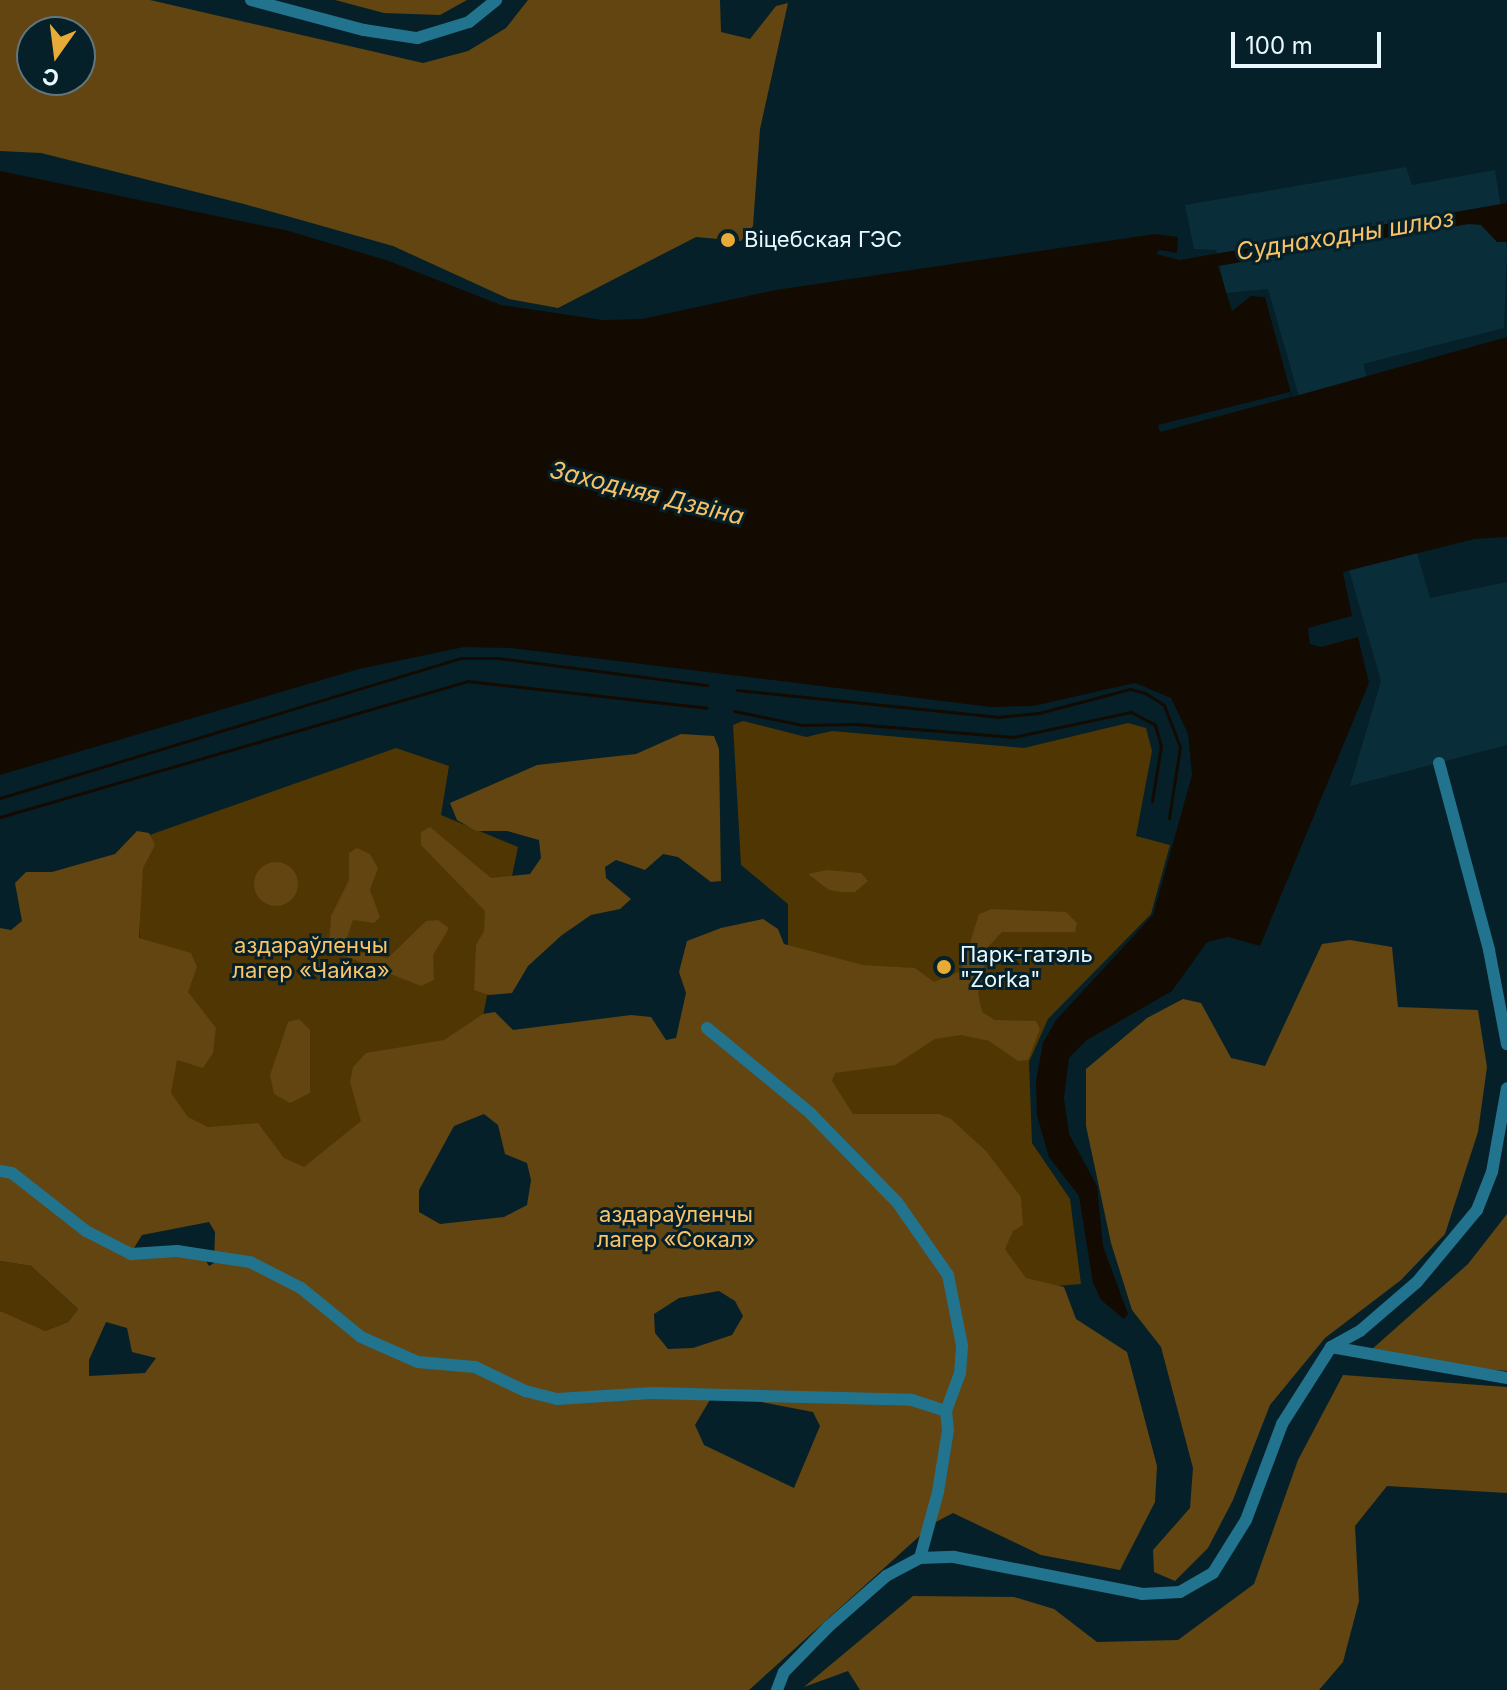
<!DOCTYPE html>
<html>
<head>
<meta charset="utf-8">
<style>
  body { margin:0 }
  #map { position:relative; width:1507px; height:1690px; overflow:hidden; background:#062029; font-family:Inter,sans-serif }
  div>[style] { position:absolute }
  .built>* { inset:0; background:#092d39 }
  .green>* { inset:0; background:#4f3603 }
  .forest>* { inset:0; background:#624510 }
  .round { border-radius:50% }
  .water>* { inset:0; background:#130b02 }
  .pier>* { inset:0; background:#062029 }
  .stream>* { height:3px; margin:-1.5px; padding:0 1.5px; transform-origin:1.5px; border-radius:1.5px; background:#130b02 }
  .minor>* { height:12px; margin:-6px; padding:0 6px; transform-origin:6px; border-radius:6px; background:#22738d }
  .dots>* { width:22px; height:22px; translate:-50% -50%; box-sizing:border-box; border:4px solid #062029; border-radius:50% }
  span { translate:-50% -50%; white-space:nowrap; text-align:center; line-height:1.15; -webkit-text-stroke:6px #062029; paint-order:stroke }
  .poi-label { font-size:22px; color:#e9f8fe }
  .left { translate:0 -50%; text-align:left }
  .park-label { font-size:22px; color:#fbc366 }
  .water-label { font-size:24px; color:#f9c164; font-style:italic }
  .north { position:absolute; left:16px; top:16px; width:80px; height:80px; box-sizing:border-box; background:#062029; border:2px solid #61767e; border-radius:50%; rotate:194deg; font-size:22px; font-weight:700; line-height:32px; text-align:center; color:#e9f8fe }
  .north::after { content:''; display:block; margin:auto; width:28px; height:36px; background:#e9ab38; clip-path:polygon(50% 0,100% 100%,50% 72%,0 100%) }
  .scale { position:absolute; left:1231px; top:32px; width:150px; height:36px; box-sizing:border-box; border:4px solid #e9f8fe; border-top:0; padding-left:10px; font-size:24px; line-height:28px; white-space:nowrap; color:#e9f8fe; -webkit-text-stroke:6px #062029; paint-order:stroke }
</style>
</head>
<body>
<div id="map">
  <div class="built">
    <i style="clip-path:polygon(1406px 167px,1412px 185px,1495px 170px,1507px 248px,1504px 328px,1363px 364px,1430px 598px,1507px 582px,1507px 745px,1350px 786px,1381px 681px,1268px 289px,1226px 293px,1216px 250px,1194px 249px,1185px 205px)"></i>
  </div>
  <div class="green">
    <i style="clip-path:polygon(743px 721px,806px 737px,832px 731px,1024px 748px,1128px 723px,1146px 728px,1152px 751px,1136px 836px,1170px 845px,1151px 914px,1048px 1019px,1029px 1062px,1032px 1143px,1070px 1199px,1081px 1284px,984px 1292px,788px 1070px,788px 904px,741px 865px,733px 725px)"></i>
    <i style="clip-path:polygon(396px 748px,449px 766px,441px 815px,518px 847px,480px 1030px,291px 1218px,136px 1154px,141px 838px)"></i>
    <i style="clip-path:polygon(0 1261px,31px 1266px,78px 1309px,68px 1322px,45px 1331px,16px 1322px,0 1311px)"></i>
  </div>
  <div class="forest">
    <i style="clip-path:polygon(evenodd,0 0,150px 0,423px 63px,468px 51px,506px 28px,528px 0,720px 0,721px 32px,750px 39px,776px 6px,788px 3px,760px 129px,753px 226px,741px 241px,696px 237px,558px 308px,509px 299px,393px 246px,244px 204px,41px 153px,0 151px,0 0,32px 32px,80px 32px,80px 80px,32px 80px,32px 32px)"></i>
    <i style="clip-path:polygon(335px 0,467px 0,440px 15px,384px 13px)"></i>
    <i style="clip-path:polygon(681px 734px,714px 736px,719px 749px,721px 881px,711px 882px,678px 857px,663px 854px,645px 870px,616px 860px,605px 867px,606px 878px,631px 899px,620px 909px,591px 915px,562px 935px,528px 966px,512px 993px,489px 995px,474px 990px,476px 945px,484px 931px,485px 911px,421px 845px,421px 832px,430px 827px,491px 878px,530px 874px,541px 858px,539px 840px,507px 831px,476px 831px,457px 820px,450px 803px,537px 765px,636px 754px)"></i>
    <i style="clip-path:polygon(evenodd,137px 831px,149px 833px,155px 845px,143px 868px,139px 938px,191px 953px,197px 967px,188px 992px,216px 1028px,213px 1053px,203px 1068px,177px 1060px,171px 1093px,188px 1117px,208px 1127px,258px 1123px,284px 1158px,304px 1167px,361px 1121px,350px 1082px,353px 1067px,366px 1053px,444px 1040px,483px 1014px,495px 1012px,513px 1030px,631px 1015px,651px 1017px,666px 1040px,676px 1038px,686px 993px,679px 972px,687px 941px,721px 928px,763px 919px,778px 929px,784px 944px,863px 965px,915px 968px,934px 982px,961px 971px,979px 914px,992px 909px,1066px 912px,1077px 923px,1075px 932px,1002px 932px,988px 947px,978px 993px,982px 1012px,995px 1020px,1036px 1021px,1040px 1029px,1028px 1060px,1018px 1061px,989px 1041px,961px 1035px,935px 1039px,895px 1065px,835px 1073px,832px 1081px,853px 1114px,939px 1114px,951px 1119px,986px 1151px,1021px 1197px,1023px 1225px,1013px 1231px,1005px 1249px,1026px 1278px,1064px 1287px,1076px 1319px,1127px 1352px,1157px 1466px,1155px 1502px,1120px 1570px,1041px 1555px,953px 1513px,934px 1523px,749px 1690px,0 1690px,0 1311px,45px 1331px,68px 1322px,78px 1309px,31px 1266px,0 1261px,0 928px,11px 930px,22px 921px,15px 883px,26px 872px,52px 872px,115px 854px,137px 831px,484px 1114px,498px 1125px,505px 1154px,527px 1163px,531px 1180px,527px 1205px,504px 1217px,440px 1224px,419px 1212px,419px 1190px,454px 1126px,484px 1114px,137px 831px,209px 1222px,215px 1232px,214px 1263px,209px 1266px,201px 1252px,134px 1248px,142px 1235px,209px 1222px,137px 831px,719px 1291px,735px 1301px,743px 1316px,732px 1335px,693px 1348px,668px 1349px,655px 1333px,654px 1314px,679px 1298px,719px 1291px,137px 831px,106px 1322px,127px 1328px,132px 1352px,156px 1358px,145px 1373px,89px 1376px,89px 1360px,106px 1322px,137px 831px,714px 1393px,813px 1412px,820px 1426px,794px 1488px,704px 1445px,695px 1425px,714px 1393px)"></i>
    <i style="clip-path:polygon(357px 848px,370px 854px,378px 868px,370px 890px,380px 917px,374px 923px,353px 920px,345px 943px,359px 952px,388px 958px,426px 921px,438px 920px,449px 928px,433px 955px,434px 980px,421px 986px,340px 954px,329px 944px,331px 916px,349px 880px,349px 853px)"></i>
    <i class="round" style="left:254px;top:862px;width:44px;height:44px"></i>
    <i style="clip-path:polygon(827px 870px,861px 873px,868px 881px,855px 892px,842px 892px,829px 890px,808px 874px)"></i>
    <i style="clip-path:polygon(1350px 940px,1392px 947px,1398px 1007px,1478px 1010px,1487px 1067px,1478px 1132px,1445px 1234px,1401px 1280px,1325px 1338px,1270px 1405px,1233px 1500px,1208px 1548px,1175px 1581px,1154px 1572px,1153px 1550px,1190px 1508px,1193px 1468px,1161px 1347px,1132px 1310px,1111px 1243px,1086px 1126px,1086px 1069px,1147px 1018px,1183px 999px,1201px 1003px,1231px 1058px,1265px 1066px,1322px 944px)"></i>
    <i style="clip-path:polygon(299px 1019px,310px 1030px,310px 1093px,290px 1103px,274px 1094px,270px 1075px,288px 1022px)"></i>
    <i style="clip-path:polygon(1507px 1214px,1507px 1371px,1362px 1358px,1468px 1264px)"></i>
    <i style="clip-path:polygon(1343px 1375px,1507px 1387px,1507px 1493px,1387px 1486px,1355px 1526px,1359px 1601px,1343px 1662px,1319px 1690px,860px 1690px,848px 1671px,804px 1687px,913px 1596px,1014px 1597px,1054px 1609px,1097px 1642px,1178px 1640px,1254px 1584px,1298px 1460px)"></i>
  </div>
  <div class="water">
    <i style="clip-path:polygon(0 171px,289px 231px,389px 261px,501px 305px,603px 320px,642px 319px,776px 290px,1155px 234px,1178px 237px,1177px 253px,1159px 250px,1156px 254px,1180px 260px,1507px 203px,1507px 242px,1497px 242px,1481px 225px,1469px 224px,1218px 266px,1232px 311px,1251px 296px,1265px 297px,1292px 397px,1507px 337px,1507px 537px,1474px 539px,1343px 572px,1352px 616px,1308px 628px,1310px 644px,1321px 647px,1358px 637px,1369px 683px,1260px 946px,1228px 937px,1207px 942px,1172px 991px,1087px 1040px,1069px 1058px,1064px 1098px,1069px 1134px,1097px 1186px,1103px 1246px,1128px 1314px,1124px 1319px,1101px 1300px,1093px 1283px,1079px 1196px,1049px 1157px,1037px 1116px,1036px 1081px,1043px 1043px,1056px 1020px,1153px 915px,1192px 775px,1188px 734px,1171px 698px,1135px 683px,1033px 706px,991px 707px,511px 648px,464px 647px,359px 669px,0 775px)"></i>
  </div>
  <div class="pier">
    <i style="clip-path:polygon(1290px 392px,1291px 397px,1160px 432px,1158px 425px)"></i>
  </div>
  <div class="stream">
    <i style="left:737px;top:690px;width:261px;rotate:5.9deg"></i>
    <i style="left:997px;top:717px;width:42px;rotate:-5.4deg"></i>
    <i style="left:1039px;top:713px;width:94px;rotate:-14.8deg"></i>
    <i style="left:1130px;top:689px;width:16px;rotate:15deg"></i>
    <i style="left:1145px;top:693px;width:22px;rotate:32deg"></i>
    <i style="left:1164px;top:705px;width:45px;rotate:69.1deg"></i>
    <i style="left:1180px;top:747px;width:72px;rotate:98.8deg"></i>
    <i style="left:734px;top:711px;width:69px;rotate:11.6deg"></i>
    <i style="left:802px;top:725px;width:53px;rotate:-1.1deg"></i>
    <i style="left:855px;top:724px;width:159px;rotate:4.7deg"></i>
    <i style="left:1013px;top:737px;width:121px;rotate:-12deg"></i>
    <i style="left:1131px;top:712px;width:27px;rotate:28deg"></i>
    <i style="left:1155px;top:725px;width:22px;rotate:74deg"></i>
    <i style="left:1161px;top:746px;width:56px;rotate:99.3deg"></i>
    <i style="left:0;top:798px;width:481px;rotate:-16.9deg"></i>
    <i style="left:460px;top:658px;width:38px"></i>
    <i style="left:498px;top:658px;width:211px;rotate:7.4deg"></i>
    <i style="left:0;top:817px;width:486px;rotate:-16.2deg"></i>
    <i style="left:467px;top:681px;width:241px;rotate:6.4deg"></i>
  </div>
  <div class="minor">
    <i style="left:251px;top:0;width:117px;rotate:14.9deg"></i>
    <i style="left:364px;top:30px;width:54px;rotate:8.6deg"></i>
    <i style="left:417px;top:38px;width:54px;rotate:-17.1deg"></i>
    <i style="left:469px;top:22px;width:35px;rotate:-39deg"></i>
    <i style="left:1439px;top:763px;width:194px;rotate:75deg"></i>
    <i style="left:1489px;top:950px;width:96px;rotate:79.2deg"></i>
    <i style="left:707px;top:1028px;width:134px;rotate:39.5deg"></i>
    <i style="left:810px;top:1113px;width:124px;rotate:45.7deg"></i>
    <i style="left:897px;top:1202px;width:89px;rotate:55.1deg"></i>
    <i style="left:948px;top:1275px;width:72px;rotate:78.8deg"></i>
    <i style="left:962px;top:1346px;width:27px;rotate:94deg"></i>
    <i style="left:960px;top:1373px;width:40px;rotate:110.2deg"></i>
    <i style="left:0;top:1171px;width:12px;rotate:9deg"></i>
    <i style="left:12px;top:1173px;width:94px;rotate:38.1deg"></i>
    <i style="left:86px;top:1231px;width:51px;rotate:27.1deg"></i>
    <i style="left:131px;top:1254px;width:46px;rotate:-3.7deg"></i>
    <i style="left:177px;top:1251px;width:74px;rotate:8.6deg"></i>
    <i style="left:250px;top:1262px;width:57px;rotate:27deg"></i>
    <i style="left:301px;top:1288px;width:77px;rotate:39.2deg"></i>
    <i style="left:361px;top:1337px;width:62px;rotate:23.7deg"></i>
    <i style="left:418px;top:1362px;width:57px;rotate:5deg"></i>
    <i style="left:475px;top:1367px;width:55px;rotate:25.6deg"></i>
    <i style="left:525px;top:1391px;width:33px;rotate:14deg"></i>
    <i style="left:557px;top:1399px;width:95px;rotate:-3.6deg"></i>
    <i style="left:652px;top:1393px;width:260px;rotate:1.5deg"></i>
    <i style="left:912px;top:1400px;width:36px;rotate:18deg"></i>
    <i style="left:946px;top:1411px;width:19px;rotate:84deg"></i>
    <i style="left:948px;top:1430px;width:63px;rotate:99.2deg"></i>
    <i style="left:938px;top:1492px;width:68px;rotate:105.3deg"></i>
    <i style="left:1331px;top:1347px;width:179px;rotate:10deg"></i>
    <i style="left:777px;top:1690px;width:19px;rotate:-69deg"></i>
    <i style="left:784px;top:1672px;width:63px;rotate:-45.6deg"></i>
    <i style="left:828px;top:1627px;width:77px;rotate:-41.3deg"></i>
    <i style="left:886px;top:1576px;width:38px;rotate:-28deg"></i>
    <i style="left:920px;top:1558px;width:34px;rotate:-2deg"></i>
    <i style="left:954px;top:1557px;width:192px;rotate:11.1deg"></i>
    <i style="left:1142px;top:1594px;width:38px;rotate:-3deg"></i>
    <i style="left:1180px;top:1592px;width:38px;rotate:-30deg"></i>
    <i style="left:1213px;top:1573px;width:62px;rotate:-58.1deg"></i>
    <i style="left:1246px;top:1520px;width:103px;rotate:-69.4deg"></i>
    <i style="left:1282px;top:1424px;width:91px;rotate:-57.5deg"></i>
    <i style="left:1331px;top:1347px;width:33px;rotate:-29deg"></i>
    <i style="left:1360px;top:1331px;width:75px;rotate:-40.7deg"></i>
    <i style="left:1417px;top:1282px;width:94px;rotate:-50.2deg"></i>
    <i style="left:1477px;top:1210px;width:41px;rotate:-68.5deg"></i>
    <i style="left:1492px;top:1172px;width:85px;rotate:-79.9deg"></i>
  </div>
  <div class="dots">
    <i style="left:728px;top:240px;background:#e9ab38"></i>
    <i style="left:944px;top:967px;background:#e9ab38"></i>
  </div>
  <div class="poi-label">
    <span class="left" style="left:744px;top:240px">Віцебская ГЭС</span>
    <span class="left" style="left:960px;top:967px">Парк-гатэль<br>"Zorka"</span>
  </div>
  <div class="park-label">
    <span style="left:311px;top:958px">аздараўленчы<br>лагер «Чайка»</span>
    <span style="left:676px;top:1227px">аздараўленчы<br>лагер «Сокал»</span>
  </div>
  <div class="water-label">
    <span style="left:1345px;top:235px;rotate:-9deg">Суднаходны шлюз</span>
    <span style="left:647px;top:493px;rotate:14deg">Заходняя Дзвіна</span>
  </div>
  <div class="north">С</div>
  <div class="scale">100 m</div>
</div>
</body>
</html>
